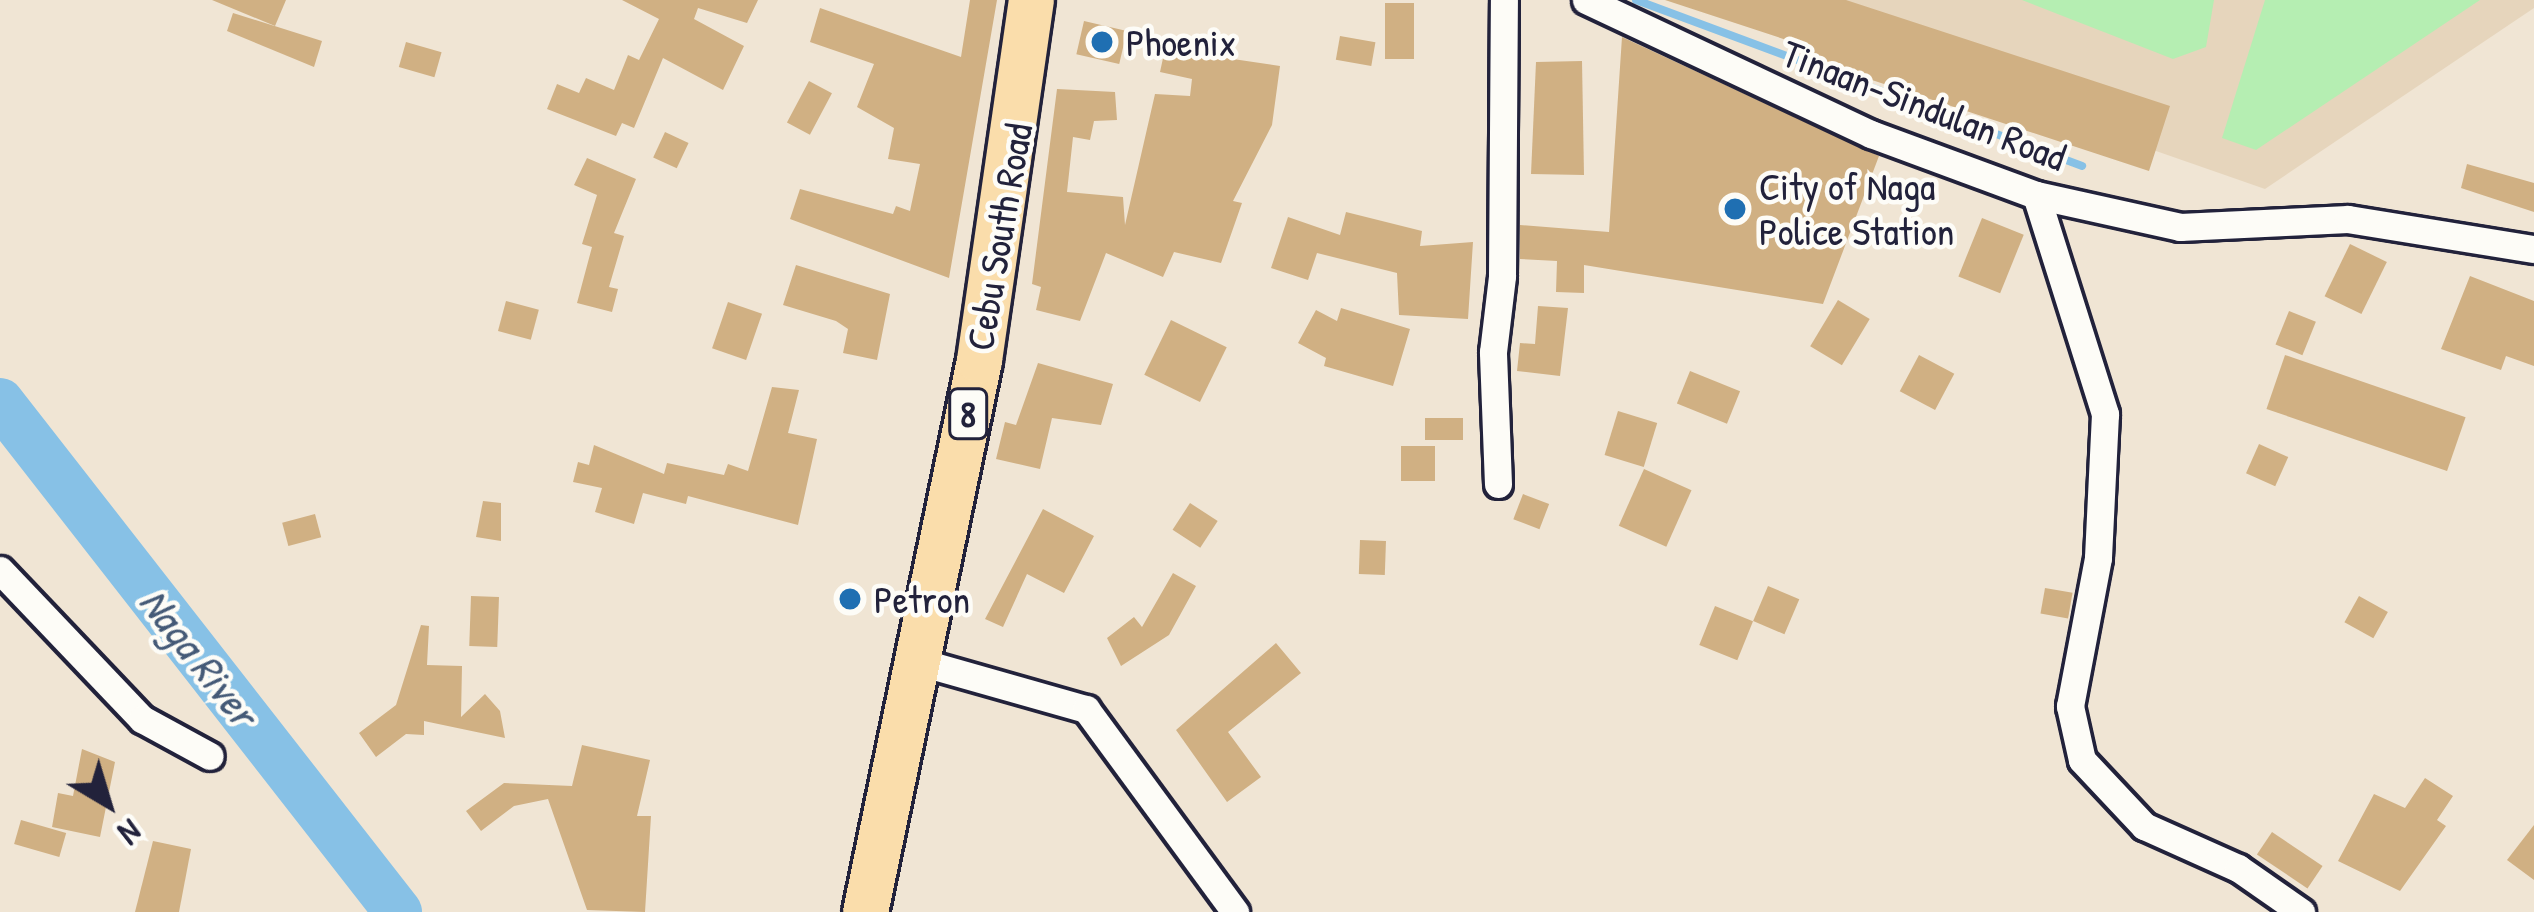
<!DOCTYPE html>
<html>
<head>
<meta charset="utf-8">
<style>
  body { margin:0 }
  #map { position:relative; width:2534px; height:912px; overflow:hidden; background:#f0e5d4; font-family:"Patrick Hand",sans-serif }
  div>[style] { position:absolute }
  .built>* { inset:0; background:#e6d5bc }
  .green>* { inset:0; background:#b5eeb2 }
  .stream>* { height:8px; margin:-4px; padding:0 4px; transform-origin:4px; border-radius:4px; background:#87c1e6 }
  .river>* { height:48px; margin:-24px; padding:0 24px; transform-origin:24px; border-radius:24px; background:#87c1e6 }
  .building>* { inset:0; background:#d0b083; transform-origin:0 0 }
  .roads { filter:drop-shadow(3px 0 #22223b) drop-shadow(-3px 0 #22223b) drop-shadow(0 3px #22223b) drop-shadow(0 -3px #22223b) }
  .minor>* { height:27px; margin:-13.5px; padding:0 13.5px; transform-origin:13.5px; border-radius:13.5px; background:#fdfcf7 }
  .trunk>* { height:45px; margin:-22.5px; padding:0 22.5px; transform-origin:22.5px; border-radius:22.5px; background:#faddab }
  .dots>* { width:33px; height:33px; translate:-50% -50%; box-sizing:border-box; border:6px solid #fdfcf7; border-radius:50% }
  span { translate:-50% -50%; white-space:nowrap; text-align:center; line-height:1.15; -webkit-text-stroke:9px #fdfcf7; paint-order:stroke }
  .shield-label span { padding:3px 9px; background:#fdfcf7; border:3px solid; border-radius:9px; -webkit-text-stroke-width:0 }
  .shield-label { font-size:36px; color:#22223b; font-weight:700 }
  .poi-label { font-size:39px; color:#22223b }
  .left { translate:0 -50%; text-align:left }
  .street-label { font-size:39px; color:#22223b }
  .water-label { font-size:42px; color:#455a77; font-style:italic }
  .north { position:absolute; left:48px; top:744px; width:120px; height:120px; -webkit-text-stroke:9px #fdfcf7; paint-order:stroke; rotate:142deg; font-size:33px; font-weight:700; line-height:48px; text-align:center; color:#22223b }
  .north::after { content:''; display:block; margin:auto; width:42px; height:54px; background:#22223b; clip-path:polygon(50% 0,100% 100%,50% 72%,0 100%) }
</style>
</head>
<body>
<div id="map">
  <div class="built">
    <i style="clip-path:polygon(1723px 0,2534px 0,2534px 8px,2265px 189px)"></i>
  </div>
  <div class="green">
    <i style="clip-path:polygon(2022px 0,2214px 0,2206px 47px,2173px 59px)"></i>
    <i style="clip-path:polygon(2265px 0,2480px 0,2256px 150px,2222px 138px)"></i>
  </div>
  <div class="stream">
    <i style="left:1636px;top:0;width:476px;rotate:20.4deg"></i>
  </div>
  <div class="river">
    <i style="left:0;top:402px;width:647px;rotate:52.03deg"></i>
  </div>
  <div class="building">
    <i style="clip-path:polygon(212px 0,286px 0,275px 26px)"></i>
    <i style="clip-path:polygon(622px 0,758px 0,747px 23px,698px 8px,694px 19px,744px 46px,723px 90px,663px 58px,634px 128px,622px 123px,616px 136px,547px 109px,557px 84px,579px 93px,586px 78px,614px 90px,628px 55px,639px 60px,659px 19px)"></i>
    <i style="clip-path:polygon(970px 0,997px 0,949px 278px,790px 219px,800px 189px,893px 214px,896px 206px,910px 211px,920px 164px,888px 159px,894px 128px,857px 107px,874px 64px,810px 42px,820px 8px,961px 57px)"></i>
    <i style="clip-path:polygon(1665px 0,1846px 0,2170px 106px,2149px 171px,1811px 60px,1814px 49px)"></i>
    <i style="left:1385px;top:3px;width:29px;height:56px"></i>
    <i style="clip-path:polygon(233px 13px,322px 41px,314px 67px,227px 31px)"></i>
    <i style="left:1084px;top:21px;width:44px;height:34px;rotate:13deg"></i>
    <i style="left:1340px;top:36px;width:36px;height:24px;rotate:10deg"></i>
    <i style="clip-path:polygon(1622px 37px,1879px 156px,1823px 304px,1584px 265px,1584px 293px,1556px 292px,1557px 261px,1520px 259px,1520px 225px,1609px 232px)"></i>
    <i style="left:406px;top:42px;width:37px;height:26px;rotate:16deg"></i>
    <i style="clip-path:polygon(1165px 49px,1280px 66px,1272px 125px,1233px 201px,1242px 203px,1221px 263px,1174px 252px,1163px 277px,1106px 253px,1080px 321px,1036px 310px,1041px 287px,1032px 284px,1057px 89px,1115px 92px,1117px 120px,1094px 121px,1090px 140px,1073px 137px,1067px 192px,1123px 197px,1125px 225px,1155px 94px,1190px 96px,1192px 79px,1160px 72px)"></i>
    <i style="clip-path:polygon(1582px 61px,1584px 175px,1531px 174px,1536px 62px)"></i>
    <i style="left:809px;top:81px;width:26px;height:47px;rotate:28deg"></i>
    <i style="left:665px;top:132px;width:26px;height:28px;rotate:25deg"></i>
    <i style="clip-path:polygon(587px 158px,636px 179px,614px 233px,624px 236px,609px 287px,618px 289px,612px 312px,577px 303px,592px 247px,582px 244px,597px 195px,574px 185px)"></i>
    <i style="clip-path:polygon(2467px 164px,2534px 183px,2534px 212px,2461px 188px)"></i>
    <i style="clip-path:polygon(1346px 212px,1422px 231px,1420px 246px,1473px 242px,1468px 319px,1399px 315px,1397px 273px,1317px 253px,1308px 280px,1271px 268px,1288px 217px,1340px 235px)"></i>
    <i style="left:1982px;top:218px;width:45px;height:63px;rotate:22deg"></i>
    <i style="left:2350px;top:244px;width:41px;height:58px;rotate:26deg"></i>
    <i style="clip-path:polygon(796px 265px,890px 294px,877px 360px,843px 353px,848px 329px,836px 321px,783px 305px)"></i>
    <i style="clip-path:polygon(2470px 276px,2534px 301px,2534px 366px,2506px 356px,2501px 370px,2441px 349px)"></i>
    <i style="left:1838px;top:300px;width:37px;height:54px;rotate:31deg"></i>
    <i style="left:506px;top:301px;width:34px;height:31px;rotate:15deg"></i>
    <i style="left:728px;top:302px;width:36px;height:49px;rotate:19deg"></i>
    <i style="clip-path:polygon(1538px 306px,1568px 308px,1560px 376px,1517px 371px,1520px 343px,1535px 344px)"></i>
    <i style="clip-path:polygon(1341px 308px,1410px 329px,1393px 386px,1324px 366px,1326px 358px,1298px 343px,1316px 310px,1337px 321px)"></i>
    <i style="left:2289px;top:311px;width:29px;height:36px;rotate:22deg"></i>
    <i style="left:1171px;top:320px;width:62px;height:61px;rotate:26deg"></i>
    <i style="left:1919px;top:355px;width:40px;height:41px;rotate:28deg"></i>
    <i style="left:2285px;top:355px;width:191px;height:57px;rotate:19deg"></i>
    <i style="clip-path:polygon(1038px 363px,1113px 384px,1101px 425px,1052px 418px,1040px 469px,996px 459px,1005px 422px,1016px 425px)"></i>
    <i style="left:1690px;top:371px;width:54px;height:35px;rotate:22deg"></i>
    <i style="clip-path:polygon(772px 387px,799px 390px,788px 433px,817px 439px,798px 525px,688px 496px,686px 504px,643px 493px,634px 524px,595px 512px,602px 488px,573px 482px,578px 462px,589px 465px,594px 445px,664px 474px,667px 463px,724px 475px,728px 464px,748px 471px)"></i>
    <i style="left:1618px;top:411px;width:41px;height:46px;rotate:17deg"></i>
    <i style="left:1425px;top:418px;width:38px;height:22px"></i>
    <i style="left:2259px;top:444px;width:32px;height:32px;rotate:24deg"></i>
    <i style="left:1401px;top:446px;width:34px;height:35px"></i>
    <i style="left:1644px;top:469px;width:52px;height:62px;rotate:24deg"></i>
    <i style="left:1523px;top:494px;width:28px;height:27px;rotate:21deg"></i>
    <i style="clip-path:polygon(483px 501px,501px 503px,501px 541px,476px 537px)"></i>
    <i style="left:1190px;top:503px;width:33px;height:32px;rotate:33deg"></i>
    <i style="clip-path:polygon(1043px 509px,1094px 536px,1064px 593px,1027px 574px,1003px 627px,985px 619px)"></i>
    <i style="left:315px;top:514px;width:24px;height:34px;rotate:75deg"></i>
    <i style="left:1360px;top:540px;width:26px;height:34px;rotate:2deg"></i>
    <i style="clip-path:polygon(1173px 573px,1196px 586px,1169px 635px,1121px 666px,1107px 638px,1134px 617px,1142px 627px)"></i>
    <i style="left:1768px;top:586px;width:34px;height:38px;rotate:23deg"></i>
    <i style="left:2045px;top:588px;width:28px;height:26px;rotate:10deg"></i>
    <i style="left:471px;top:596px;width:28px;height:50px;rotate:2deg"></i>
    <i style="left:2359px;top:596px;width:33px;height:30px;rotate:29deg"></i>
    <i style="left:1715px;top:606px;width:41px;height:42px;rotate:22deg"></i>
    <i style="clip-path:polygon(421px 625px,429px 626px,427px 665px,462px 666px,461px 717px,485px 694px,500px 711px,505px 738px,424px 721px,424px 735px,406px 734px,376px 757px,359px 733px,396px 705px)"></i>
    <i style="clip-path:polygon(1276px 643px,1301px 673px,1228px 732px,1261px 777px,1227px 802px,1176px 730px)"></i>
    <i style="clip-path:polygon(582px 745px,650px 760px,637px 816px,651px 816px,645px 912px,587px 910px,548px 799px,514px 806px,481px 831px,466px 811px,504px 783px,572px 786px)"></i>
    <i style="clip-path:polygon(82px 749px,115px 762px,100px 837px,52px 827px,58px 793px,73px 796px)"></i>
    <i style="clip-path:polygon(2425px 778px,2453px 796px,2437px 820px,2446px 826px,2400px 891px,2338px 861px,2374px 794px,2405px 808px)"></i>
    <i style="left:21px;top:820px;width:47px;height:25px;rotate:16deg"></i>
    <i style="clip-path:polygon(2534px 825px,2534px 880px,2507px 860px)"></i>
    <i style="left:2272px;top:832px;width:61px;height:27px;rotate:34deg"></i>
    <i style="clip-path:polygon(153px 841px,191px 849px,179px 912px,135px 912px)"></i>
  </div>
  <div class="roads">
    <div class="minor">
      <i style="left:1586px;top:0;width:315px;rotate:25.2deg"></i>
      <i style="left:1871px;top:134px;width:176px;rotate:20.3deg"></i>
      <i style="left:2036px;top:195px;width:148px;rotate:12.5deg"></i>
      <i style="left:2180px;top:227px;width:168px;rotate:-2.7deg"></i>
      <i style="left:2348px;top:219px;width:188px;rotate:9.2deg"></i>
      <i style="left:2036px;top:195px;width:230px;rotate:72.5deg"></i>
      <i style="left:2105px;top:414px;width:144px;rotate:92.8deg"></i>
      <i style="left:2098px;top:558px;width:151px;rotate:100.7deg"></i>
      <i style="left:2070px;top:706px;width:55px;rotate:77.5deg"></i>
      <i style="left:2082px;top:760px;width:91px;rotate:46.8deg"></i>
      <i style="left:2144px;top:826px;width:103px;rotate:24.1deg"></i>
      <i style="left:2238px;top:868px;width:77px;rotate:34.9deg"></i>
      <i style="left:1498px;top:484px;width:132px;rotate:-92.2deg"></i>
      <i style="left:1493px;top:352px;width:77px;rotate:-83.2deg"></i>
      <i style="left:1502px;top:276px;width:276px;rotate:-89.6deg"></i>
      <i style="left:0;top:570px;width:206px;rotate:46.4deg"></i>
      <i style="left:142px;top:719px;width:77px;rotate:28.6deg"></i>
      <i style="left:916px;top:661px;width:177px;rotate:15.8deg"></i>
      <i style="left:1086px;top:709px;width:252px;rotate:53.7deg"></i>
    </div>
    <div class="trunk">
      <i style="left:865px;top:912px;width:564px;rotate:-78.33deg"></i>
      <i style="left:979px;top:360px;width:364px;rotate:-81.8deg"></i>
    </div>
  </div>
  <div class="dots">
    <i style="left:1102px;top:42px;background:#1f6fb2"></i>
    <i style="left:1735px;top:209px;background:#1f6fb2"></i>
    <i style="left:850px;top:599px;background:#1f6fb2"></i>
  </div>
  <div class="shield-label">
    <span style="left:968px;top:414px">8</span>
  </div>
  <div class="poi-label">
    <span class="left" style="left:1126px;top:42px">Phoenix</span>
    <span class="left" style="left:1759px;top:209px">City of Naga<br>Police Station</span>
    <span class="left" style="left:874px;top:599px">Petron</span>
  </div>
  <div class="street-label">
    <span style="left:1924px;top:105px;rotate:21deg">Tinaan-Sindulan Road</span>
    <span style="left:999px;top:237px;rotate:-80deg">Cebu South Road</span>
  </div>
  <div class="water-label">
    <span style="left:199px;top:657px;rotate:52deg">Naga River</span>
  </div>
  <div class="north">N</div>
</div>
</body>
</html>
